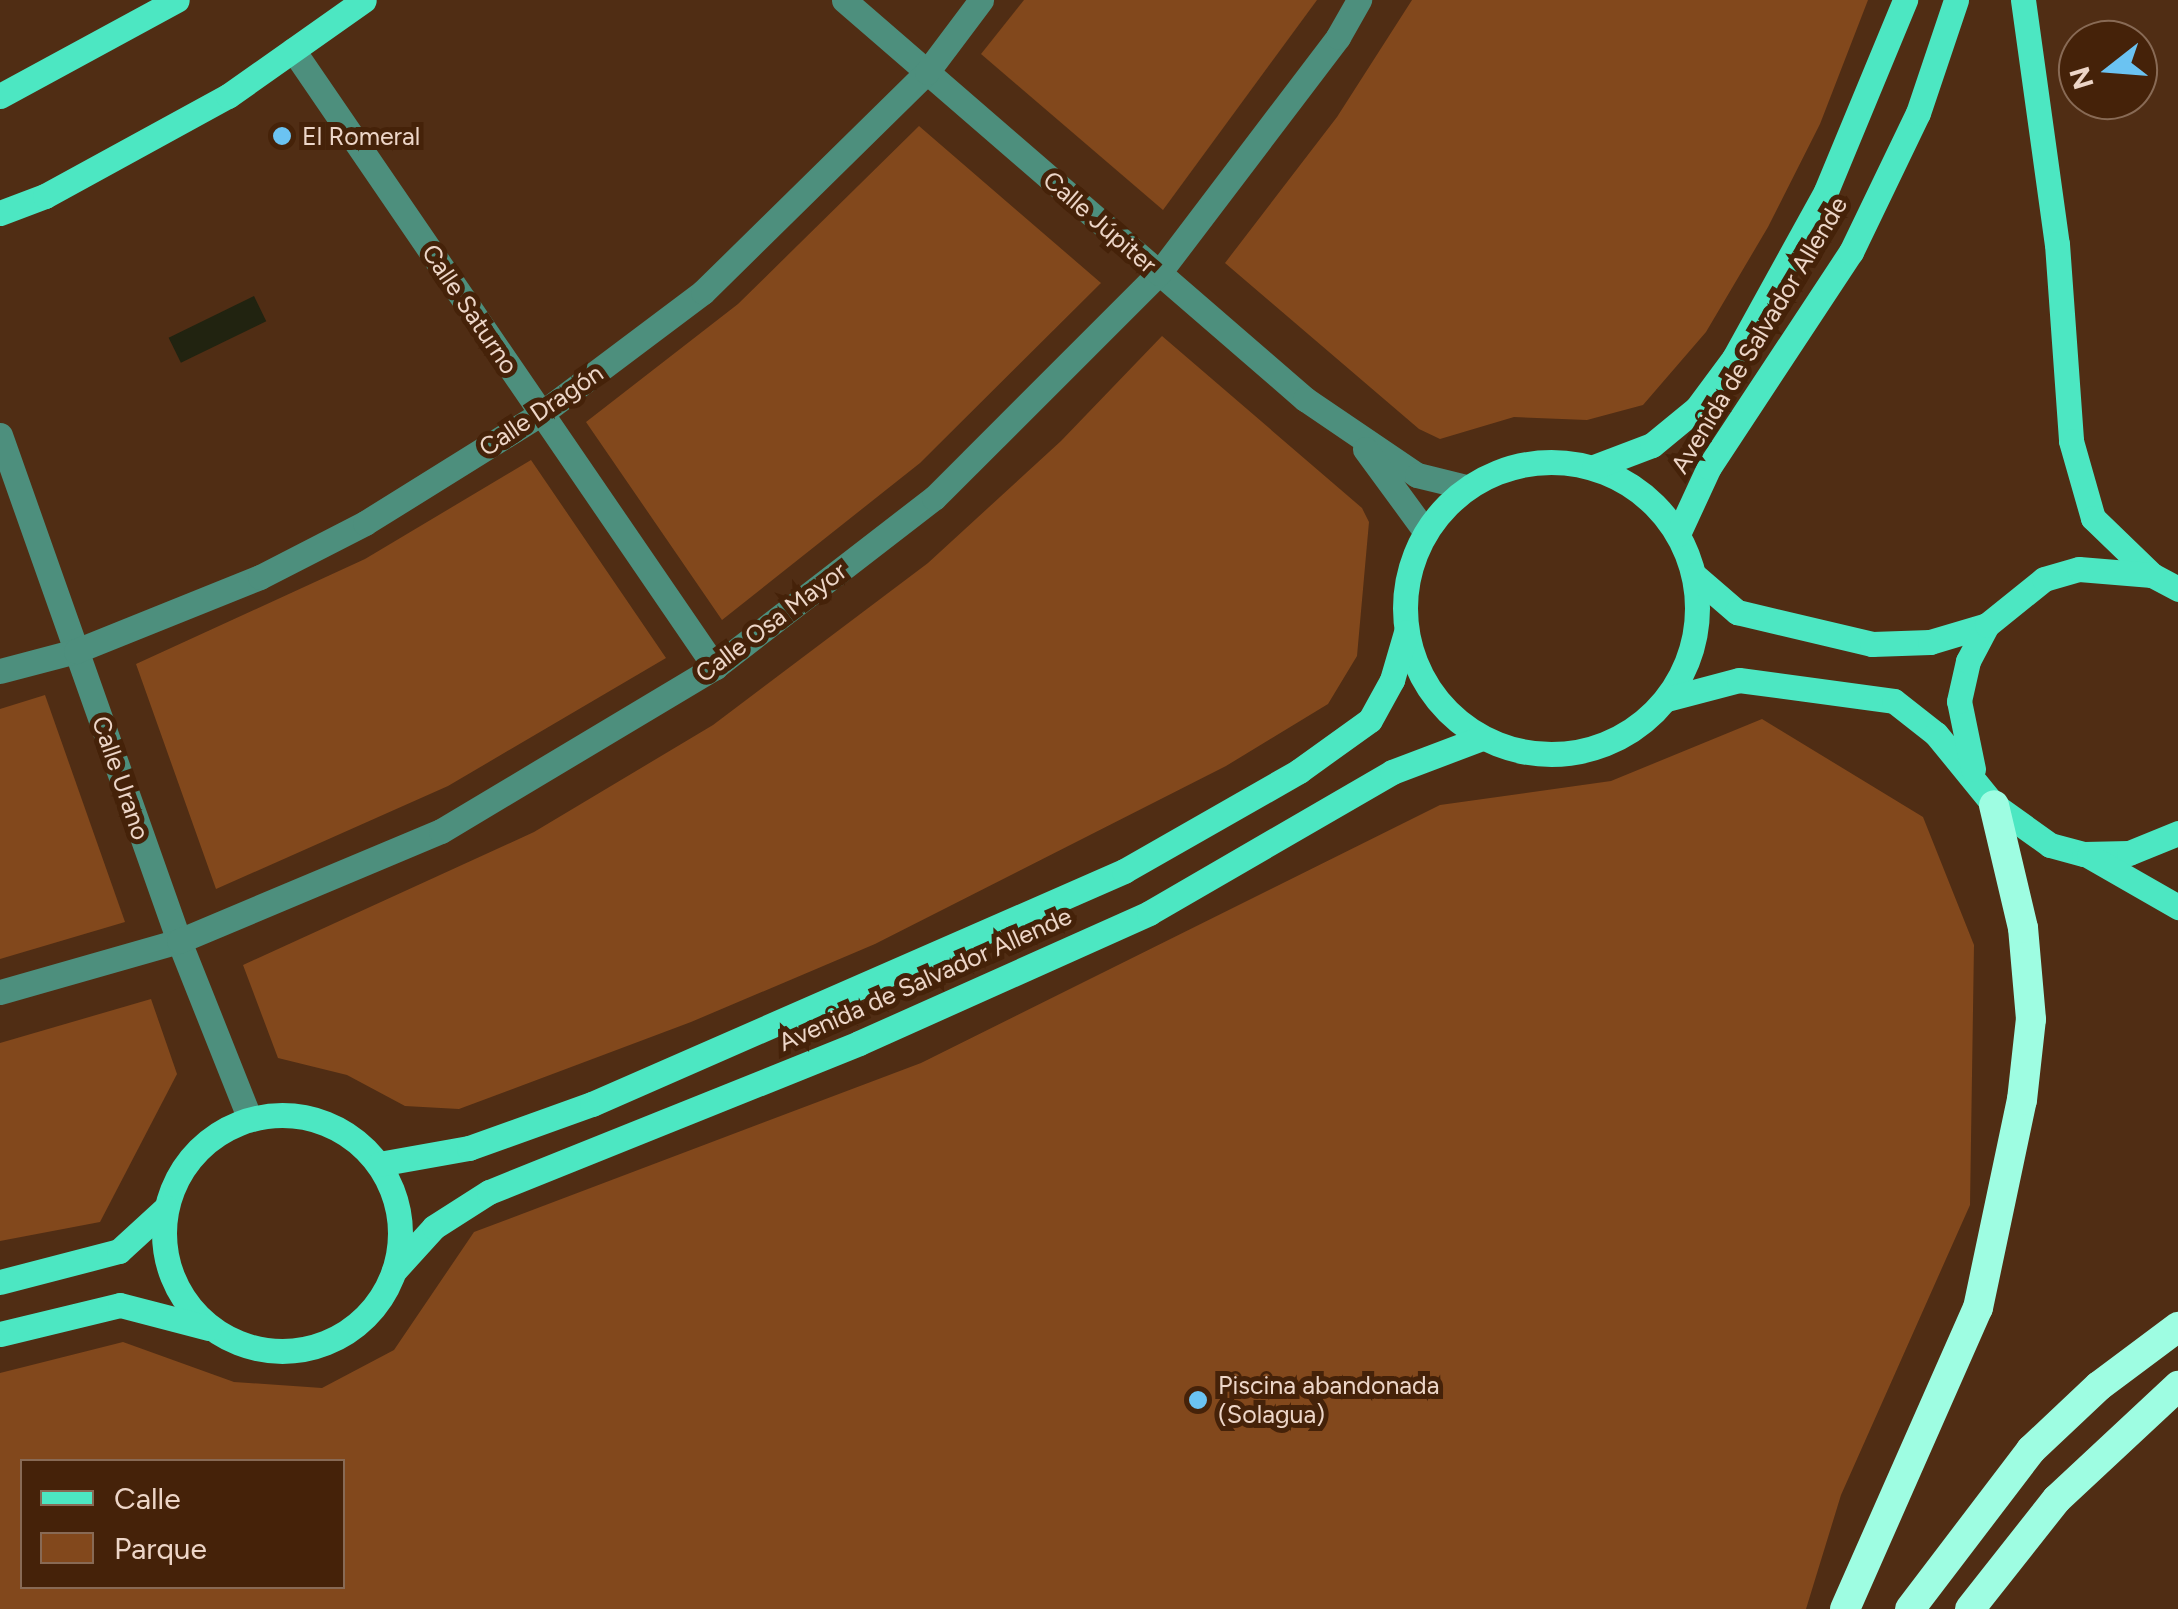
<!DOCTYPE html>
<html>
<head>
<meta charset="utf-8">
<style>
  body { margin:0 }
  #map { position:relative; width:2178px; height:1609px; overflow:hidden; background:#502d14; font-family:Figtree,sans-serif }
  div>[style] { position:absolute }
  .green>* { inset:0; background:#82481c }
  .water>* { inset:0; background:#212310; transform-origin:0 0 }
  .minor>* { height:25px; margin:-12.5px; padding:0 12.5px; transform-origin:12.5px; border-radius:12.5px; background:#4d8f7d }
  .major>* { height:25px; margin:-12.5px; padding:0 12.5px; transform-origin:12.5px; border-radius:12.5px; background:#4ce7c2 }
  .major>.ring { margin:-12.5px; padding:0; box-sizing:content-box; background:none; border:25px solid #4ce7c2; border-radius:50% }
  .highway>* { height:30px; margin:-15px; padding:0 15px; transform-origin:15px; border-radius:15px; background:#9efde2 }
  .dots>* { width:28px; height:28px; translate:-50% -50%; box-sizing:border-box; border:5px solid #452209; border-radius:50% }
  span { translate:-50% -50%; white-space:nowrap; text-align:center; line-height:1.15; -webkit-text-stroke:10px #452209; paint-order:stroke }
  .poi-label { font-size:25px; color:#edd6c8 }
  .left { translate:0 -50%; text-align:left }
  .street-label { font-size:25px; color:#edd6c8 }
  .legend { position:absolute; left:20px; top:1459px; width:325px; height:130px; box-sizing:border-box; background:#452209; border:2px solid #886a55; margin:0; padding:12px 18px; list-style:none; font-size:30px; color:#edd6c8 }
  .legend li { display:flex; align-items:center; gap:20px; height:50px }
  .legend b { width:50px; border:2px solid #886a55 }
  .north { position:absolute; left:2058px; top:20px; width:100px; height:100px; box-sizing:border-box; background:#452209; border:2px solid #886a55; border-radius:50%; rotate:253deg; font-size:28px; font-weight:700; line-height:40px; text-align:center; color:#edd6c8 }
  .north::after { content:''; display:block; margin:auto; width:35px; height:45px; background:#6bc3f2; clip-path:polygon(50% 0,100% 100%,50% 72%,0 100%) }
</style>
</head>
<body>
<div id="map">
  <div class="green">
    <i style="clip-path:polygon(1024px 0,1317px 0,1163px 210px,981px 54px)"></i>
    <i style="clip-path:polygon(1412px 0,1868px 0,1820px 124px,1768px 227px,1706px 332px,1643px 405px,1587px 420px,1514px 417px,1440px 439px,1419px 429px,1225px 263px,1337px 117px)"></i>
    <i style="clip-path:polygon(919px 126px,1101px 283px,920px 463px,722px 620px,586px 422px,738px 304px)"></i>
    <i style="clip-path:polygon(1162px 336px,1362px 508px,1369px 522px,1357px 656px,1328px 704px,1226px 766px,875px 944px,691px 1022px,459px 1109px,405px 1106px,347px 1075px,278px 1058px,243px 965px,534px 832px,713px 725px,928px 563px,1061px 441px)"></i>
    <i style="clip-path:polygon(531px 460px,666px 658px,448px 786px,216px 889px,136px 664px,365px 559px)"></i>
    <i style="clip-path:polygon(45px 695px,125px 922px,0 959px,0 709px)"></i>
    <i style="clip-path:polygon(evenodd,1762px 719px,1923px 817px,1974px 945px,1970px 1205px,1841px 1495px,1806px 1609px,0 1609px,0 1373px,123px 1342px,234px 1382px,322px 1388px,394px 1350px,474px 1232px,921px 1063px,1440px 805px,1611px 781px,1762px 719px,22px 1462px,342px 1462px,342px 1586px,22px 1586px,22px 1462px)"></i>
    <i style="clip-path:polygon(151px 999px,177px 1074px,100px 1222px,0 1241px,0 1043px)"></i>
  </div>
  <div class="water">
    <i style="left:254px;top:296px;width:28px;height:95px;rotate:64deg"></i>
  </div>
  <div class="minor">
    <i style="left:844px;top:0;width:610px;rotate:40.88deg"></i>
    <i style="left:1305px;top:399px;width:135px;rotate:34.2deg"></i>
    <i style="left:1417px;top:475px;width:50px;rotate:13.8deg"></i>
    <i style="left:293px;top:50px;width:748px;rotate:55.63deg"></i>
    <i style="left:0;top:435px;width:537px;rotate:70.52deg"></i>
    <i style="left:179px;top:941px;width:192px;rotate:68.3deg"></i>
    <i style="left:1365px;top:449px;width:102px;rotate:53.8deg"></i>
    <i style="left:0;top:671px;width:79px;rotate:-14.7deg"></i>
    <i style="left:76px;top:651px;width:198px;rotate:-21.9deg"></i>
    <i style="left:260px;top:577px;width:118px;rotate:-27.2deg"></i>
    <i style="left:365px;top:523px;width:208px;rotate:-31.9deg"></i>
    <i style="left:542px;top:413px;width:201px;rotate:-36.9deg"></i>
    <i style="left:703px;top:292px;width:314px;rotate:-44.5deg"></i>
    <i style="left:927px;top:72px;width:90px;rotate:-53.1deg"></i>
    <i style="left:0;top:992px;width:186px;rotate:-15.9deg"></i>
    <i style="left:179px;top:941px;width:284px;rotate:-22.8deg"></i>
    <i style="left:441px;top:831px;width:319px;rotate:-30.9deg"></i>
    <i style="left:715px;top:667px;width:277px;rotate:-37.7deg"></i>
    <i style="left:934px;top:498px;width:318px;rotate:-45deg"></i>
    <i style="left:1159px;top:273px;width:296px;rotate:-52.8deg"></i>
    <i style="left:1338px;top:37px;width:43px;rotate:-60.4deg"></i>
  </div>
  <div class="major">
    <i style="left:2023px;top:0;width:246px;rotate:82.1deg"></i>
    <i style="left:2057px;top:244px;width:197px;rotate:85.9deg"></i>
    <i style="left:2071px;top:441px;width:80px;rotate:74.1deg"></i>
    <i style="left:2093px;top:518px;width:82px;rotate:44deg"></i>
    <i style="left:2152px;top:575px;width:30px;rotate:28deg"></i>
    <i style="left:0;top:96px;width:201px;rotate:-28.5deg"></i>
    <i style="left:0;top:213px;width:48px;rotate:-20.7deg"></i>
    <i style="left:45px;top:196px;width:209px;rotate:-28.7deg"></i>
    <i style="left:228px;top:96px;width:166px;rotate:-35.2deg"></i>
    <i class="ring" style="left:1405px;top:462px;width:267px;height:267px"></i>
    <i style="left:1594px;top:467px;width:62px;rotate:-20.8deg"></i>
    <i style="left:1652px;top:445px;width:58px;rotate:-39.4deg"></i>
    <i style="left:1697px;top:408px;width:62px;rotate:-53.5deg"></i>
    <i style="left:1734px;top:358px;width:191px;rotate:-61.1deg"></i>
    <i style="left:1826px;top:191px;width:207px;rotate:-67.5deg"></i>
    <i style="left:1678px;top:534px;width:74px;rotate:-65.2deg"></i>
    <i style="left:1709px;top:467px;width:258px;rotate:-56.6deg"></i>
    <i style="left:1851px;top:252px;width:154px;rotate:-64.3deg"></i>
    <i style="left:1918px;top:113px;width:119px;rotate:-71.4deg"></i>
    <i style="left:1694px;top:575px;width:57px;rotate:40.7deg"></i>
    <i style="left:1737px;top:612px;width:139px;rotate:13.3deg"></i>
    <i style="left:1872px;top:644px;width:58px;rotate:-2deg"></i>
    <i style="left:1930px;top:642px;width:59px;rotate:-16.6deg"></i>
    <i style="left:1667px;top:699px;width:74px;rotate:-14.8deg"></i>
    <i style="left:1739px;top:680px;width:156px;rotate:7.7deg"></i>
    <i style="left:1894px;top:701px;width:53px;rotate:38.2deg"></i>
    <i style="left:1936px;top:734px;width:92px;rotate:50.8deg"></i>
    <i style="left:1994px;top:805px;width:69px;rotate:35.5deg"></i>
    <i style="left:2050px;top:845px;width:35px;rotate:15deg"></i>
    <i style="left:2084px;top:854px;width:45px;rotate:-1.3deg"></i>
    <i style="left:2129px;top:853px;width:53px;rotate:-22.2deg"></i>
    <i style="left:1973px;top:769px;width:69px;rotate:-101.6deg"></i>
    <i style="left:1959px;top:701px;width:41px;rotate:-77.3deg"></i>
    <i style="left:1968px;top:661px;width:41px;rotate:-62.2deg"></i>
    <i style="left:1987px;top:625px;width:73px;rotate:-38.9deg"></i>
    <i style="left:2044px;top:579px;width:36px;rotate:-16deg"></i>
    <i style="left:2079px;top:569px;width:73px;rotate:4.7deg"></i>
    <i style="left:2089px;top:856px;width:103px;rotate:29.8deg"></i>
    <i class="ring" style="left:164px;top:1115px;width:211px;height:211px"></i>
    <i style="left:379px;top:1164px;width:91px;rotate:-10.1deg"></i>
    <i style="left:469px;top:1148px;width:131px;rotate:-19.7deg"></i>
    <i style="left:592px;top:1104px;width:581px;rotate:-23.65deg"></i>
    <i style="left:1124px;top:871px;width:202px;rotate:-29.7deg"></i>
    <i style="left:1299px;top:771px;width:87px;rotate:-35.7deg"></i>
    <i style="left:1370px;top:720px;width:46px;rotate:-61.2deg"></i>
    <i style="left:1392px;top:680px;width:50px;rotate:-73.7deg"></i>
    <i style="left:394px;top:1271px;width:59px;rotate:-47.7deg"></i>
    <i style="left:434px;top:1227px;width:65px;rotate:-32.5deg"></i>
    <i style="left:489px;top:1192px;width:399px;rotate:-21.9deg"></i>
    <i style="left:859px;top:1043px;width:318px;rotate:-24.1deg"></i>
    <i style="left:1149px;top:913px;width:281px;rotate:-30.1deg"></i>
    <i style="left:1392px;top:772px;width:96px;rotate:-20.7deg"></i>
    <i style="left:0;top:1282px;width:123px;rotate:-14.6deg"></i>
    <i style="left:119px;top:1251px;width:64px;rotate:-42.5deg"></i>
    <i style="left:0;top:1334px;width:123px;rotate:-13.6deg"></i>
    <i style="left:120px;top:1305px;width:92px;rotate:14.5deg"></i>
  </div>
  <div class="highway">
    <i style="left:1845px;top:1609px;width:329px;rotate:-66.2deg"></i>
    <i style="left:1978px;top:1308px;width:213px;rotate:-78.1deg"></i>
    <i style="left:2022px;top:1100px;width:81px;rotate:-83.7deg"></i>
    <i style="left:2031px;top:1019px;width:91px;rotate:-95deg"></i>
    <i style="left:2023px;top:928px;width:126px;rotate:-103.3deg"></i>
    <i style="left:1910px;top:1609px;width:200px;rotate:-52.7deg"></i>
    <i style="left:2031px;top:1450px;width:93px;rotate:-43.3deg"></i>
    <i style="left:2099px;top:1386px;width:99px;rotate:-36.8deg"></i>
    <i style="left:1970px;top:1609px;width:140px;rotate:-51.7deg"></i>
    <i style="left:2057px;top:1499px;width:166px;rotate:-43deg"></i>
  </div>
  <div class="dots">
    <i style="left:282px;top:136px;background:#6bc3f2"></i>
    <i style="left:1198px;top:1400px;background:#6bc3f2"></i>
  </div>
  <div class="poi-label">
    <span class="left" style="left:302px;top:136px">El Romeral</span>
    <span class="left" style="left:1218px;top:1400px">Piscina abandonada<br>(Solagua)</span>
  </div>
  <div class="street-label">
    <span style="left:1100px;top:222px;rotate:41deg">Calle Júpiter</span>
    <span style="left:470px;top:309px;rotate:56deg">Calle Saturno</span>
    <span style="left:1759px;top:335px;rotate:-59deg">Avenida de Salvador Allende</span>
    <span style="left:541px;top:410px;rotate:-34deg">Calle Dragón</span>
    <span style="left:771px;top:622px;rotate:-37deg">Calle Osa Mayor</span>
    <span style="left:121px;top:778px;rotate:71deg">Calle Urano</span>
    <span style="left:925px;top:979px;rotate:-24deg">Avenida de Salvador Allende</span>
  </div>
  <ul class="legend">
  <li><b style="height:12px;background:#4ce7c2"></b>Calle</li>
  <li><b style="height:28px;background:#82481c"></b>Parque</li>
  </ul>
  <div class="north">N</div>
</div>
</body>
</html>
